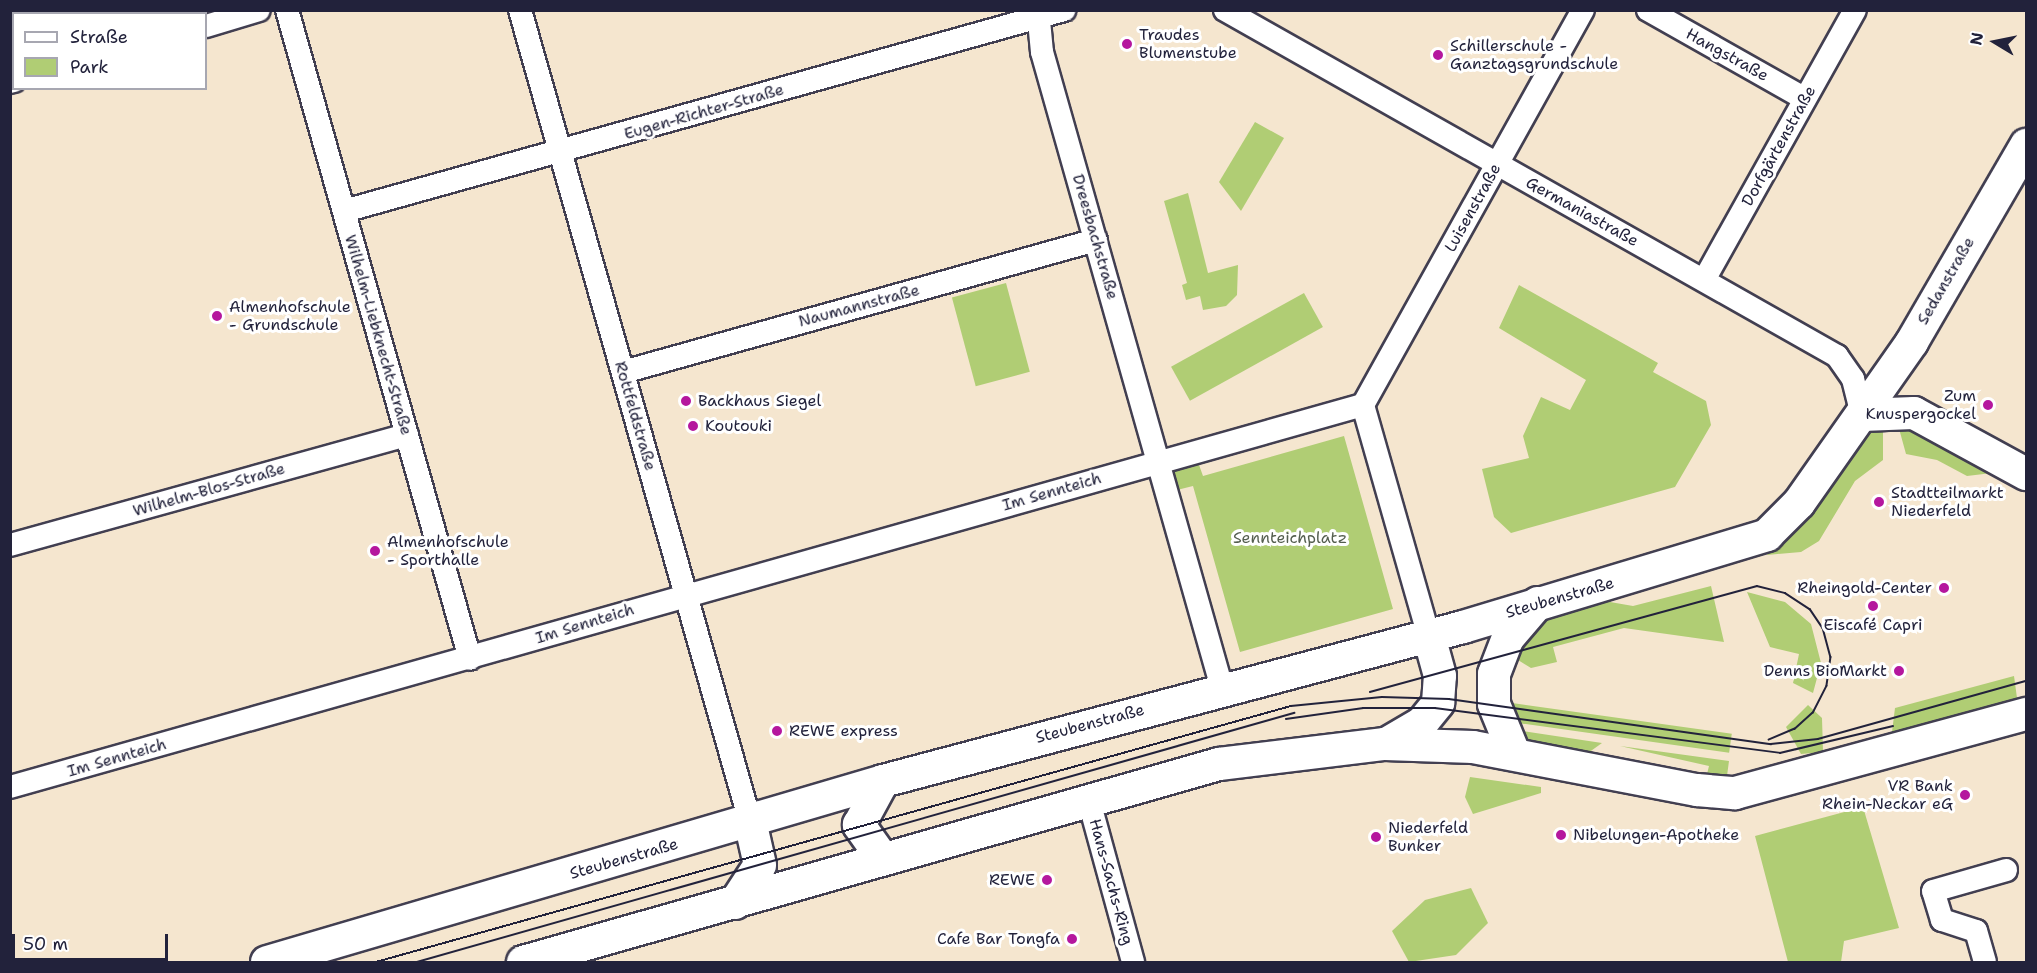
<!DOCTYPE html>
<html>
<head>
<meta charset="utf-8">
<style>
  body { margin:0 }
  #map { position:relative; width:2037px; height:973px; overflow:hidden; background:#f5e6cf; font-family:"Shantell Sans",sans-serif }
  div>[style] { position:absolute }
  .green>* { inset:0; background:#b0cd74; transform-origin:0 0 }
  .roads { filter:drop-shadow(2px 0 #423f51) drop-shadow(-2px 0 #423f51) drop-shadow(0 2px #423f51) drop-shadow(0 -2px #423f51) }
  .street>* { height:22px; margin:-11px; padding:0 11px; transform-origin:11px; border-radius:11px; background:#fff }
  .secondary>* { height:32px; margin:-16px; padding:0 16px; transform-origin:16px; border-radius:16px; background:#fff }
  .tram>* { height:1.5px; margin:-0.75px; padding:0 0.75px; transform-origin:0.75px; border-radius:0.75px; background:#22223b }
  .dots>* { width:16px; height:16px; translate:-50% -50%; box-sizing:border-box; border:3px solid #fff; border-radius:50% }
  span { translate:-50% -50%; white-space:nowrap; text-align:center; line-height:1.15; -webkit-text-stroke:6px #fff; paint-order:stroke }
  .poi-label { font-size:16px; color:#22223b }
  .left { translate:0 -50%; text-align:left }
  .right { translate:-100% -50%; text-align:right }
  .street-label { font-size:16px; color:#22223b }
  .park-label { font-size:16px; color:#545e4f }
  .frame { position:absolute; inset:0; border:12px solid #22223b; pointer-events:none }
  .legend { position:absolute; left:12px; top:12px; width:195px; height:78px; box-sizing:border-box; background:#fff; border:2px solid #a7a7b1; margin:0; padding:8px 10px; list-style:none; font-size:18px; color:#22223b }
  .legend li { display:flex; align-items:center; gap:12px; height:30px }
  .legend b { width:30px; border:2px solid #a7a7b1 }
  .north { position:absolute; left:1965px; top:12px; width:60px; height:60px; -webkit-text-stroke:4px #fff; paint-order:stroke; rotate:280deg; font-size:16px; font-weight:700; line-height:24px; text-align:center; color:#22223b }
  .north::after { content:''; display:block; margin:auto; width:21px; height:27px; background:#22223b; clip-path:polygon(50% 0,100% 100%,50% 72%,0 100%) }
  .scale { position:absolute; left:12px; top:934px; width:156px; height:27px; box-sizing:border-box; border:3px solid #22223b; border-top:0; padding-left:8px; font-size:18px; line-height:21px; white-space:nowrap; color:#22223b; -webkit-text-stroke:4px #fff; paint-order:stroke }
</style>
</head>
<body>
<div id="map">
  <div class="green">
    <i style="clip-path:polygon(1255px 122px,1284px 138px,1241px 211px,1219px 182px)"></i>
    <i style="clip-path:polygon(1188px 193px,1208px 273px,1238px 265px,1237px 295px,1226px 306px,1203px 310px,1200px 296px,1186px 300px,1182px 285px,1187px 283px,1164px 201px)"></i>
    <i style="left:1006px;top:283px;width:92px;height:56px;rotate:75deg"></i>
    <i style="clip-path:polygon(1519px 285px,1658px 363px,1653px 372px,1706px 401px,1711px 425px,1675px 487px,1511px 533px,1494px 517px,1482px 469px,1529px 458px,1523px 436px,1541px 397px,1570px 410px,1586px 380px,1499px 328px)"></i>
    <i style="left:1304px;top:293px;width:39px;height:152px;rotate:61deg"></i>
    <i style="clip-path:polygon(1883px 425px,1883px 460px,1855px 481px,1819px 541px,1801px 552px,1767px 555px,1865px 430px)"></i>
    <i style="clip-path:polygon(1898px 425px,1915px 426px,2000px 472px,1967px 476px,1937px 460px,1906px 454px)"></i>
    <i style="clip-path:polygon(1344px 436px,1393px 609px,1240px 652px,1193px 486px,1177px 490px,1171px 469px,1198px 462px,1203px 476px)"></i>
    <i style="clip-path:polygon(1711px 586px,1724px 642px,1624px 628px,1553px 647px,1557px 662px,1531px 668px,1518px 660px,1516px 646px,1538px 616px,1593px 599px,1633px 606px)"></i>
    <i style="clip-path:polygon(1747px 592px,1785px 602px,1811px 624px,1821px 663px,1813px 693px,1793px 683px,1799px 654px,1770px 647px)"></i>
    <i style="clip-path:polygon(2014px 676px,2017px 698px,2011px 704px,1891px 740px,1895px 708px)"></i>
    <i style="left:1505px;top:702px;width:229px;height:19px;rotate:8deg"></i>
    <i style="clip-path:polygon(1808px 705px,1822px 718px,1823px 752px,1801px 754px,1786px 727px)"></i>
    <i style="clip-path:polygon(1516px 730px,1602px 743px,1588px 753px,1527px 743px)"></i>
    <i style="clip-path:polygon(1620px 746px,1729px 761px,1727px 776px,1756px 780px,1705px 782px,1709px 766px)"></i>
    <i style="clip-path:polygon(1470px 777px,1541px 787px,1541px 793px,1473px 814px,1465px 797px)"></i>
    <i style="clip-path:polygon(1863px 807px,1899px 928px,1844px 941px,1841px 962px,1788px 962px,1755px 836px)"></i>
    <i style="clip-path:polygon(1471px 888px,1488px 923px,1456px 955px,1409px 962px,1392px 931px,1425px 900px)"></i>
  </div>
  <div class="roads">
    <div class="street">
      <i style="left:287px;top:10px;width:674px;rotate:74.25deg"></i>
      <i style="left:520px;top:10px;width:843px;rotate:74.17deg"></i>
      <i style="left:1038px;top:10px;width:42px;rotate:84.6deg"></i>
      <i style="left:1042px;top:52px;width:661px;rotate:74.2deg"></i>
      <i style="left:1225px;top:10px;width:703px;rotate:29.48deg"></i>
      <i style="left:1837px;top:356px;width:28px;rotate:55deg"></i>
      <i style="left:1853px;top:379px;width:37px;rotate:76deg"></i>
      <i style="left:1648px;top:10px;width:180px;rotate:29.5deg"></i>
      <i style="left:206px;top:26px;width:55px;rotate:-16.8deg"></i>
      <i style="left:10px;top:82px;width:4px;rotate:-14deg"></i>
      <i style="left:344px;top:211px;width:748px;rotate:-15.6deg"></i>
      <i style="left:1704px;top:280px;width:309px;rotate:-60.8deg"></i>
      <i style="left:623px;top:372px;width:491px;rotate:-15.6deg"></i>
      <i style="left:1363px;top:405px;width:452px;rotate:-60.9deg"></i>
      <i style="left:1363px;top:405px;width:240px;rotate:74.1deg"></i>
      <i style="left:10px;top:545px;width:412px;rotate:-15.5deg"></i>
      <i style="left:10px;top:787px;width:1406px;rotate:-15.77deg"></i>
      <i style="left:1089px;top:801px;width:167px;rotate:74.7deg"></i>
      <i style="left:1985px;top:962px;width:32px;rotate:-106deg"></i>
      <i style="left:1976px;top:931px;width:36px;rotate:-162deg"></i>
      <i style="left:1942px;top:920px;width:30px;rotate:-107deg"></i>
      <i style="left:1933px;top:891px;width:76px;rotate:-16deg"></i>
    </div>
    <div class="secondary">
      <i style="left:1862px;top:415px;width:52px;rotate:-2.2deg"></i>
      <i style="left:1914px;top:413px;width:128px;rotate:28.6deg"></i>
      <i style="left:1386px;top:744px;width:42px;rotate:-30.3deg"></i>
      <i style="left:1422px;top:723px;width:26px;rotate:-51deg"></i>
      <i style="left:1438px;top:703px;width:27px;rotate:-86deg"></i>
      <i style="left:1440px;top:676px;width:41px;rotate:-105.4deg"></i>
      <i style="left:1514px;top:753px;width:53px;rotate:-112.2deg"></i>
      <i style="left:1494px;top:704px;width:30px;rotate:-90deg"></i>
      <i style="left:1494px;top:674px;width:39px;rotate:-69deg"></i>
      <i style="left:1508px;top:638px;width:46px;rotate:-49.4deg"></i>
      <i style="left:883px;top:859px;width:42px;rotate:-125.2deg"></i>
      <i style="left:859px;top:825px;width:50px;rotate:-61.4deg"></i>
      <i style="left:735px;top:903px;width:45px;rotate:-56.7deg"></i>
      <i style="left:760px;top:865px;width:45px;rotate:-102.8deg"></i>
      <i style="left:267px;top:962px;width:642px;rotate:-16.37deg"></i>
      <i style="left:883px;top:781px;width:600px;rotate:-14.87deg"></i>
      <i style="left:1463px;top:627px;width:318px;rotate:-16.8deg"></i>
      <i style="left:1767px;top:535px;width:45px;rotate:-45deg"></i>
      <i style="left:1799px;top:503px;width:197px;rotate:-54.9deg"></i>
      <i style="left:1912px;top:342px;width:228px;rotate:-59.9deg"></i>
      <i style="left:523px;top:962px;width:724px;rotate:-15.88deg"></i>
      <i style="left:1219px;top:764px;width:167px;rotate:-6.9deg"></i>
      <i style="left:1385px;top:744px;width:88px;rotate:2deg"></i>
      <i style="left:1473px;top:747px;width:228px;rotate:10.9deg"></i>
      <i style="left:1697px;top:790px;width:38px;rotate:5deg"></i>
      <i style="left:1735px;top:793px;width:302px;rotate:-15.2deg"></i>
    </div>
  </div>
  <div class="tram">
    <i style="left:1370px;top:692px;width:401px;rotate:-15.3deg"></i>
    <i style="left:1757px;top:586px;width:29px;rotate:14deg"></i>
    <i style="left:1785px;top:593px;width:30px;rotate:33deg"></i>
    <i style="left:1810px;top:609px;width:23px;rotate:56deg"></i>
    <i style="left:1823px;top:628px;width:30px;rotate:75deg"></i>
    <i style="left:1831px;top:657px;width:29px;rotate:98deg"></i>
    <i style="left:1827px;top:686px;width:30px;rotate:117deg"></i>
    <i style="left:1813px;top:713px;width:24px;rotate:138deg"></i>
    <i style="left:1795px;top:729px;width:28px;rotate:157deg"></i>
    <i style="left:1286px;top:719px;width:78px;rotate:-8.1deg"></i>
    <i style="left:1363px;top:708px;width:72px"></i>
    <i style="left:1435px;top:708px;width:348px;rotate:7.4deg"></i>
    <i style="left:1780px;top:753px;width:116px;rotate:-13.4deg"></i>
    <i style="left:376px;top:962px;width:950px;rotate:-15.63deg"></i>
    <i style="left:1291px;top:706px;width:91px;rotate:-5.6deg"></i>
    <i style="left:1382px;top:697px;width:67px;rotate:1.7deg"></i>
    <i style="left:1449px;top:699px;width:325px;rotate:8deg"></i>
    <i style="left:1771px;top:744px;width:47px;rotate:-6.1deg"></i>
    <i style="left:1818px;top:739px;width:216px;rotate:-15.6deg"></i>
    <i style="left:417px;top:962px;width:912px;rotate:-15.85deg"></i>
  </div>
  <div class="dots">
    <i style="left:1127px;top:44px;background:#b5179e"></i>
    <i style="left:1438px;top:55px;background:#b5179e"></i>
    <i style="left:217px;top:316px;background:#b5179e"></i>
    <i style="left:686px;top:401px;background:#b5179e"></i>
    <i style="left:1988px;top:405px;background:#b5179e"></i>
    <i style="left:693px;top:426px;background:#b5179e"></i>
    <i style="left:1879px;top:502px;background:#b5179e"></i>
    <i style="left:375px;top:551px;background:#b5179e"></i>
    <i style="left:1944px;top:588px;background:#b5179e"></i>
    <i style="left:1873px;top:606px;background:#b5179e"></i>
    <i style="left:1899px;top:671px;background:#b5179e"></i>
    <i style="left:777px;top:731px;background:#b5179e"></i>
    <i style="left:1965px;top:795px;background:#b5179e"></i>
    <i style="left:1561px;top:835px;background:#b5179e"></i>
    <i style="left:1376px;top:837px;background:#b5179e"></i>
    <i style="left:1047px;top:880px;background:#b5179e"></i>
    <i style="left:1072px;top:939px;background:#b5179e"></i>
  </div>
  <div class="poi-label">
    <span class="left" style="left:1139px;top:44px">Traudes<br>Blumenstube</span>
    <span class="left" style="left:1450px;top:55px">Schillerschule -<br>Ganztagsgrundschule</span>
    <span class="left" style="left:229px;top:316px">Almenhofschule<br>- Grundschule</span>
    <span class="right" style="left:1976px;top:405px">Zum<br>Knuspergockel</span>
    <span class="left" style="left:698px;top:401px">Backhaus Siegel</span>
    <span class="left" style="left:705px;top:426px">Koutouki</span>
    <span class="left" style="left:1891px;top:502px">Stadtteilmarkt<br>Niederfeld</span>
    <span class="left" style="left:387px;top:551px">Almenhofschule<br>- Sporthalle</span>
    <span class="right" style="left:1932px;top:588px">Rheingold-Center</span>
    <span style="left:1873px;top:625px">Eiscafé Capri</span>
    <span class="right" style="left:1887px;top:671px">Denns BioMarkt</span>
    <span class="left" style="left:789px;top:731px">REWE express</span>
    <span class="right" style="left:1953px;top:795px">VR Bank<br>Rhein-Neckar eG</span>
    <span class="left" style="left:1388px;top:837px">Niederfeld<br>Bunker</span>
    <span class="left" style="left:1573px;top:835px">Nibelungen-Apotheke</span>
    <span class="right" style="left:1035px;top:880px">REWE</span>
    <span class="right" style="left:1060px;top:939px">Cafe Bar Tongfa</span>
  </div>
  <div class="street-label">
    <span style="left:1727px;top:55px;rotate:29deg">Hangstraße</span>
    <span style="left:704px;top:112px;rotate:-16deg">Eugen-Richter-Straße</span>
    <span style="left:1779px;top:146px;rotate:-61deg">Dorfgärtenstraße</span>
    <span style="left:1473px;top:208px;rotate:-61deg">Luisenstraße</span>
    <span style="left:1582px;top:212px;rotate:29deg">Germaniastraße</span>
    <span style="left:1095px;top:237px;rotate:74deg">Dreesbachstraße</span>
    <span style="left:1946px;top:281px;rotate:-60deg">Sedanstraße</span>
    <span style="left:859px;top:306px;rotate:-15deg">Naumannstraße</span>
    <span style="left:378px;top:335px;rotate:74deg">Wilhelm-Liebknecht-Straße</span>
    <span style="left:635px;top:416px;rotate:74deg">Rottfeldstraße</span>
    <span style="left:209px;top:490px;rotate:-16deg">Wilhelm-Blos-Straße</span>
    <span style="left:1052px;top:492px;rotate:-16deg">Im Sennteich</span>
    <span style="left:1560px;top:598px;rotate:-16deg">Steubenstraße</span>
    <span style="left:585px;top:624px;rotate:-17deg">Im Sennteich</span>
    <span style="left:1090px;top:724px;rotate:-15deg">Steubenstraße</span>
    <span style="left:117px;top:758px;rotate:-16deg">Im Sennteich</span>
    <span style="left:624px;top:859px;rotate:-16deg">Steubenstraße</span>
    <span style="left:1111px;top:882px;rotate:75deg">Hans-Sachs-Ring</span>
  </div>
  <div class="park-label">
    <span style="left:1290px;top:538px">Sennteichplatz</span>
  </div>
  <div class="frame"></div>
  <ul class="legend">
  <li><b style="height:8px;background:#fff"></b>Straße</li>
  <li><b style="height:16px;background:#b0cd74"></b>Park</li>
  </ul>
  <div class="north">N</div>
  <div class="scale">50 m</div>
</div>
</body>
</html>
